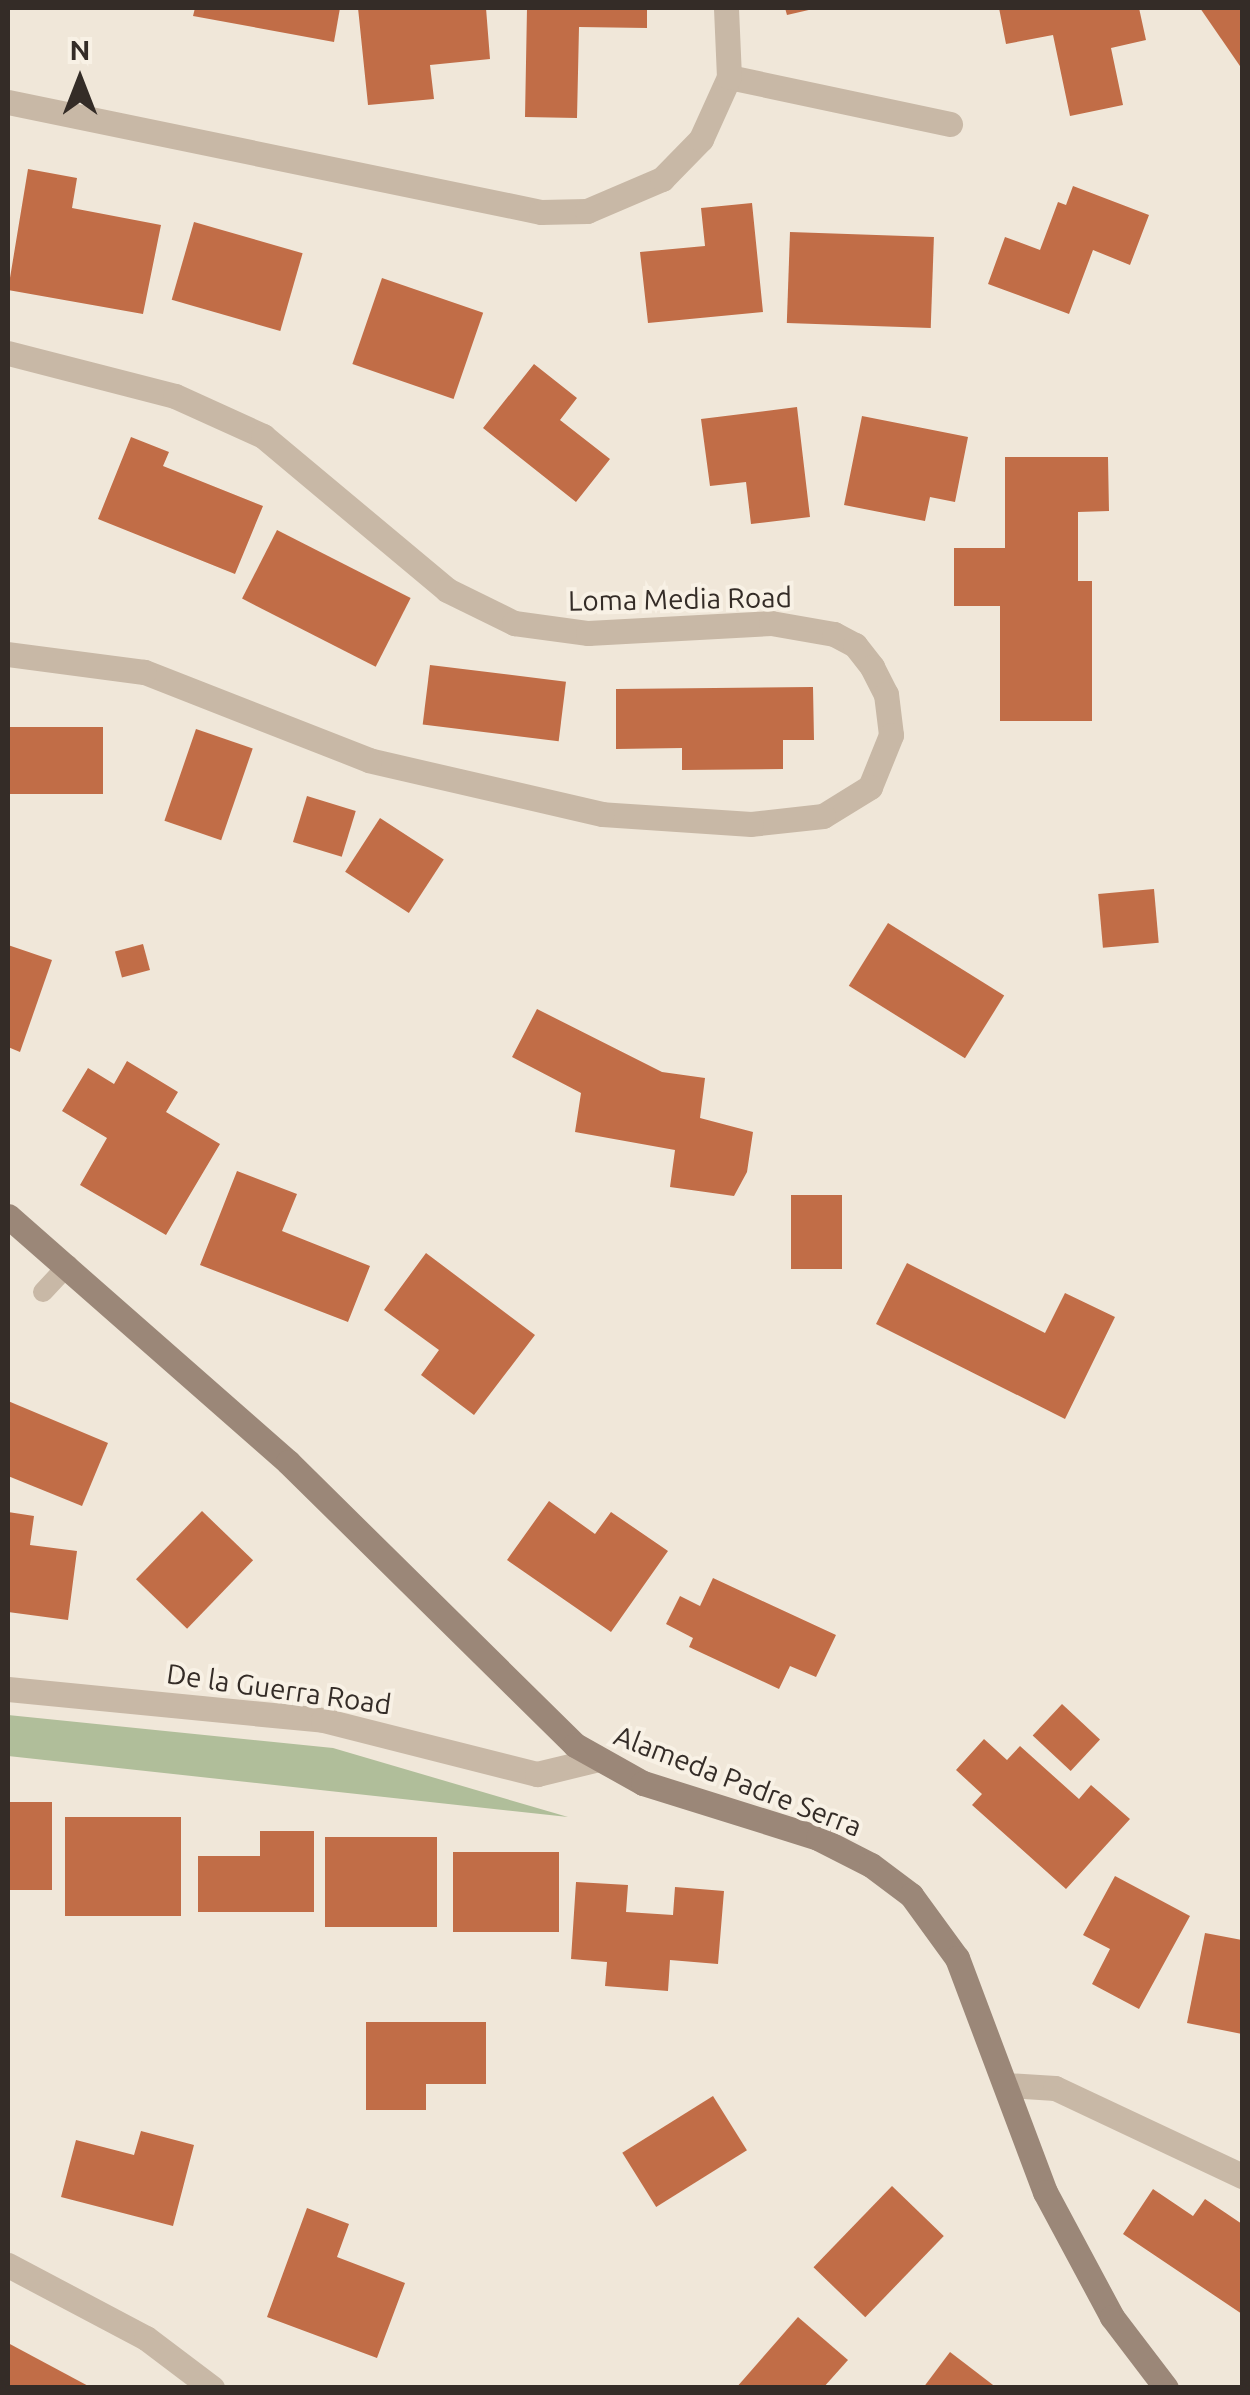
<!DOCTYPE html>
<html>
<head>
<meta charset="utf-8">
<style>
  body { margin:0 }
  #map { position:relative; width:1250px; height:2395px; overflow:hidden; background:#f0e7d9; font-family:Ubuntu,sans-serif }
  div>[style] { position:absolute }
  .green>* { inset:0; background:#b0be9a }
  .building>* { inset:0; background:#c16d47; transform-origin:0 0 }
  .lane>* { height:20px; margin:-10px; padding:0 10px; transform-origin:10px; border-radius:10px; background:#c8b8a6 }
  .street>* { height:25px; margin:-12.5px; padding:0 12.5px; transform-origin:12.5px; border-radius:12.5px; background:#c8b8a6 }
  .secondary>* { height:25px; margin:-12.5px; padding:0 12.5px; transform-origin:12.5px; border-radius:12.5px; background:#9b8778 }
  span { translate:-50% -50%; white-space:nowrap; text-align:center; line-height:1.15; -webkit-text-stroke:8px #f8f1e5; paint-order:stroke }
  .street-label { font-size:28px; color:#342c27 }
  .frame { position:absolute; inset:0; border:10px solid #342c27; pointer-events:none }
  .north { position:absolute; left:30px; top:30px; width:100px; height:100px; -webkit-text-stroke:8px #f8f1e5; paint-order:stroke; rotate:0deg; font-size:28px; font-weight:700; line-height:40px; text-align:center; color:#342c27 }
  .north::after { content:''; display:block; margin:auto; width:35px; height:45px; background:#342c27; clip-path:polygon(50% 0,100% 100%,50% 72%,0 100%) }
</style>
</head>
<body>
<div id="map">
  <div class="green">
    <i style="clip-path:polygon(8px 1715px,333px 1748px,568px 1817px,8px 1756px)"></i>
  </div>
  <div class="building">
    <i style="clip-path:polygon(195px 8px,340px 8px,334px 42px,193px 16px)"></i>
    <i style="clip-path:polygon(358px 8px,486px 8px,490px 59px,430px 65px,434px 99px,368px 105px)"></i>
    <i style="clip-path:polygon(527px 8px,647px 8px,647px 28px,579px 27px,577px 118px,525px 117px)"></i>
    <i style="clip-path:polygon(785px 8px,813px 8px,813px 9px,787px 15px)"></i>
    <i style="clip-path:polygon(999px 8px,1139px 8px,1146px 40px,1111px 48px,1123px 105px,1070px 116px,1053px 35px,1006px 44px)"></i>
    <i style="clip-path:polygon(1200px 8px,1242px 8px,1242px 69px)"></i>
    <i style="clip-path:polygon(28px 169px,77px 178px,72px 208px,161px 225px,143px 314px,8px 290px)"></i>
    <i style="clip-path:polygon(1073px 186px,1149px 215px,1130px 265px,1093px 250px,1069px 314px,988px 284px,1005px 237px,1040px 250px,1058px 202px,1066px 205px)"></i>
    <i style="clip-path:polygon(752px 203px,763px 312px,648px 323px,640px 252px,705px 246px,701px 208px)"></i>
    <i style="left:194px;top:222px;width:113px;height:81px;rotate:16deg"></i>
    <i style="left:790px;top:232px;width:144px;height:91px;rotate:2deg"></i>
    <i style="left:382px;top:278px;width:107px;height:91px;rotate:19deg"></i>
    <i style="clip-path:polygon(534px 364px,577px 398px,560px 420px,610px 459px,576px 502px,483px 428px)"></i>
    <i style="clip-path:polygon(797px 407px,810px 517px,751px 524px,746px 482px,710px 486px,701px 419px)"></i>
    <i style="clip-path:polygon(862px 416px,968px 437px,955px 502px,930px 497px,925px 521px,844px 505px)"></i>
    <i style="clip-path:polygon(131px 437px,169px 452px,163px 466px,263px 506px,235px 574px,98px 519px)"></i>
    <i style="clip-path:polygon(1005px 457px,1108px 457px,1109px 511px,1078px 512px,1078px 581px,1092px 581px,1092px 721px,1000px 721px,1000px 606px,954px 606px,954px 548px,1005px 548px)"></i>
    <i style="left:277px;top:530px;width:150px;height:77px;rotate:27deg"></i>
    <i style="left:430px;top:665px;width:137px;height:60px;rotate:7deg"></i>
    <i style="clip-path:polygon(813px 687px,814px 740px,783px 740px,783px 769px,682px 770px,682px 748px,616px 749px,616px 689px)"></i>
    <i style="left:103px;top:727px;width:67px;height:95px;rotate:90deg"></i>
    <i style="left:196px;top:729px;width:60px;height:97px;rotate:19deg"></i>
    <i style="left:307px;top:796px;width:51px;height:48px;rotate:17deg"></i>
    <i style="left:380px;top:818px;width:76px;height:64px;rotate:33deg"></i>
    <i style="left:1154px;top:889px;width:54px;height:56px;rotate:85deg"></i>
    <i style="left:888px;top:923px;width:137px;height:74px;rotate:32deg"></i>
    <i style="left:143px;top:944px;width:27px;height:29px;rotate:75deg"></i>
    <i style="clip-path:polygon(8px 945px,52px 960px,20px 1052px,8px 1047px)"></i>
    <i style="clip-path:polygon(537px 1009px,662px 1072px,705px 1078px,700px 1118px,753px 1132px,747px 1172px,734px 1196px,670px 1187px,675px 1150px,575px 1132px,581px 1093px,512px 1057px)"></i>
    <i style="clip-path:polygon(127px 1061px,178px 1092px,166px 1112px,220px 1144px,166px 1235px,80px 1185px,107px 1138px,62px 1111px,88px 1068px,114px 1084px)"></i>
    <i style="clip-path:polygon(237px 1171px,297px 1194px,282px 1231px,370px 1266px,348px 1322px,200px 1265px)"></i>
    <i style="left:791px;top:1195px;width:51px;height:74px"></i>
    <i style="clip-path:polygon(426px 1253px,535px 1335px,474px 1415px,421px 1375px,439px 1350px,384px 1310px)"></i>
    <i style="clip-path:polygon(907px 1263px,1045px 1333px,1065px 1293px,1115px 1317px,1065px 1419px,876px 1324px)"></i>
    <i style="clip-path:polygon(8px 1401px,108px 1443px,82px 1506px,8px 1476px)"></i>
    <i style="clip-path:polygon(549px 1501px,595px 1534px,611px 1512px,668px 1551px,611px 1632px,507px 1560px)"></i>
    <i style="left:202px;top:1511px;width:71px;height:95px;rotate:44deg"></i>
    <i style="clip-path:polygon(8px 1512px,34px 1516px,30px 1545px,77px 1551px,68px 1620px,8px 1612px)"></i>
    <i style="clip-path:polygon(713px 1578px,836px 1635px,816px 1677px,790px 1666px,779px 1689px,689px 1647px,693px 1638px,666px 1624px,680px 1596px,700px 1606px)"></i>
    <i style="left:1062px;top:1704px;width:52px;height:43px;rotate:43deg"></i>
    <i style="clip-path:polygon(984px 1739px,1007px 1760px,1020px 1746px,1079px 1799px,1091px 1785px,1130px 1819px,1066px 1889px,972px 1805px,982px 1794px,956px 1770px)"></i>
    <i style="left:8px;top:1802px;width:44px;height:88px"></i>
    <i style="left:65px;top:1817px;width:116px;height:99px"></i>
    <i style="clip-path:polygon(260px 1831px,314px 1831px,314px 1912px,198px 1912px,198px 1856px,260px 1856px)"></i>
    <i style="left:325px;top:1837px;width:112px;height:90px"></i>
    <i style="left:453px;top:1852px;width:106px;height:80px"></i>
    <i style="clip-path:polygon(1115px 1876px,1190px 1916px,1139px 2009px,1092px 1984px,1110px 1949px,1083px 1935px)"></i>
    <i style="clip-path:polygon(576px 1882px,628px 1885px,626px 1912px,673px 1915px,675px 1887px,724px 1891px,718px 1964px,670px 1960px,668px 1991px,605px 1986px,607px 1962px,571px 1959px)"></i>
    <i style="clip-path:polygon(1205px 1933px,1242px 1940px,1242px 2034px,1187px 2023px)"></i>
    <i style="clip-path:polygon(366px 2022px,486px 2022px,486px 2084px,426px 2084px,426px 2110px,366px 2110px)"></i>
    <i style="left:713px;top:2096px;width:64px;height:107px;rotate:58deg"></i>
    <i style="clip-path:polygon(141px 2131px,194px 2145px,173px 2226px,61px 2197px,76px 2140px,134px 2155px)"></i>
    <i style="left:892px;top:2186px;width:72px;height:113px;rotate:44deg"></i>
    <i style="clip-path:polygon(1153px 2189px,1193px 2216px,1205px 2199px,1242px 2224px,1242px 2314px,1123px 2234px)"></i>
    <i style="clip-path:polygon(307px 2208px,349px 2224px,337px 2257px,405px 2283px,377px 2358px,267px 2317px)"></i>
    <i style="clip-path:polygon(798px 2317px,848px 2360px,823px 2388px,736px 2388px)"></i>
    <i style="clip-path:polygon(8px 2343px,92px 2388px,8px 2388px)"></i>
    <i style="clip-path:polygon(950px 2352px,997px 2388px,923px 2388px)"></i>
  </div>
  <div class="lane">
    <i style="left:43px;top:1292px;width:37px;rotate:-47deg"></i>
  </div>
  <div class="street">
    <i style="left:729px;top:77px;width:226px;rotate:12deg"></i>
    <i style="left:8px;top:102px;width:544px;rotate:11.66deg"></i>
    <i style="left:541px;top:212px;width:46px;rotate:-1.2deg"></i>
    <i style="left:587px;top:211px;width:82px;rotate:-23.1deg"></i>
    <i style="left:662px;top:179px;width:56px;rotate:-45.7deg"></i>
    <i style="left:701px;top:139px;width:68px;rotate:-65.7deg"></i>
    <i style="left:729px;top:77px;width:69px;rotate:-92.5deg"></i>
    <i style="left:8px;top:353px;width:172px;rotate:14.4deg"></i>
    <i style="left:175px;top:396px;width:97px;rotate:24.4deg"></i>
    <i style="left:263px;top:436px;width:240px;rotate:39.9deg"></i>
    <i style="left:447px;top:590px;width:75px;rotate:26.2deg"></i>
    <i style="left:514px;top:623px;width:75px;rotate:7.7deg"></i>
    <i style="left:588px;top:633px;width:183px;rotate:-3.1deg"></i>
    <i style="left:771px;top:623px;width:64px;rotate:9.9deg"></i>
    <i style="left:834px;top:634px;width:24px;rotate:28deg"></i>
    <i style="left:855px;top:645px;width:28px;rotate:52deg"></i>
    <i style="left:872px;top:667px;width:30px;rotate:63deg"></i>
    <i style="left:886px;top:694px;width:41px;rotate:83deg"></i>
    <i style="left:891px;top:735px;width:56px;rotate:112deg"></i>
    <i style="left:870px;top:787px;width:55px;rotate:148.3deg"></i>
    <i style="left:823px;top:816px;width:72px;rotate:173.7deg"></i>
    <i style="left:751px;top:824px;width:149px;rotate:-176.2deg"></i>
    <i style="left:602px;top:814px;width:239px;rotate:-167deg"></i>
    <i style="left:369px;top:760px;width:242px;rotate:-158.6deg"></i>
    <i style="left:144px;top:672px;width:137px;rotate:-172.5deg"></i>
    <i style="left:8px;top:1689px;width:317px;rotate:5.6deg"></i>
    <i style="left:323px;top:1720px;width:221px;rotate:14.2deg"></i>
    <i style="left:537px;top:1774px;width:60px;rotate:-13.6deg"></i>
    <i style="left:1006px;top:2085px;width:49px;rotate:3.5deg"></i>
    <i style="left:1055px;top:2088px;width:207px;rotate:25.2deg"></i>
    <i style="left:8px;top:2265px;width:156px;rotate:27.9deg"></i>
    <i style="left:146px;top:2338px;width:83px;rotate:37.1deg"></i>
  </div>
  <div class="secondary">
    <i style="left:8px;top:1216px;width:373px;rotate:41.3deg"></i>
    <i style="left:288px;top:1462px;width:403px;rotate:44.6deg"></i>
    <i style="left:575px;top:1745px;width:78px;rotate:29.2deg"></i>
    <i style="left:643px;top:1783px;width:183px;rotate:17.4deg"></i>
    <i style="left:818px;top:1838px;width:59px;rotate:27deg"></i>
    <i style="left:871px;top:1865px;width:50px;rotate:36.9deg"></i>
    <i style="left:911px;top:1895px;width:78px;rotate:53.9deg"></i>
    <i style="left:957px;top:1958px;width:250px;rotate:69.4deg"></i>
    <i style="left:1045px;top:2192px;width:142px;rotate:61.8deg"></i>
    <i style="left:1112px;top:2317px;width:89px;rotate:52.7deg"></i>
  </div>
  <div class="street-label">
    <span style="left:680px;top:599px;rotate:-1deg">Loma Media Road</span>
    <span style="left:279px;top:1689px;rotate:8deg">De la Guerra Road</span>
    <span style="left:738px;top:1781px;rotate:21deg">Alameda Padre Serra</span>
  </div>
  <div class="frame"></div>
  <div class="north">N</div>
</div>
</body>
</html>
